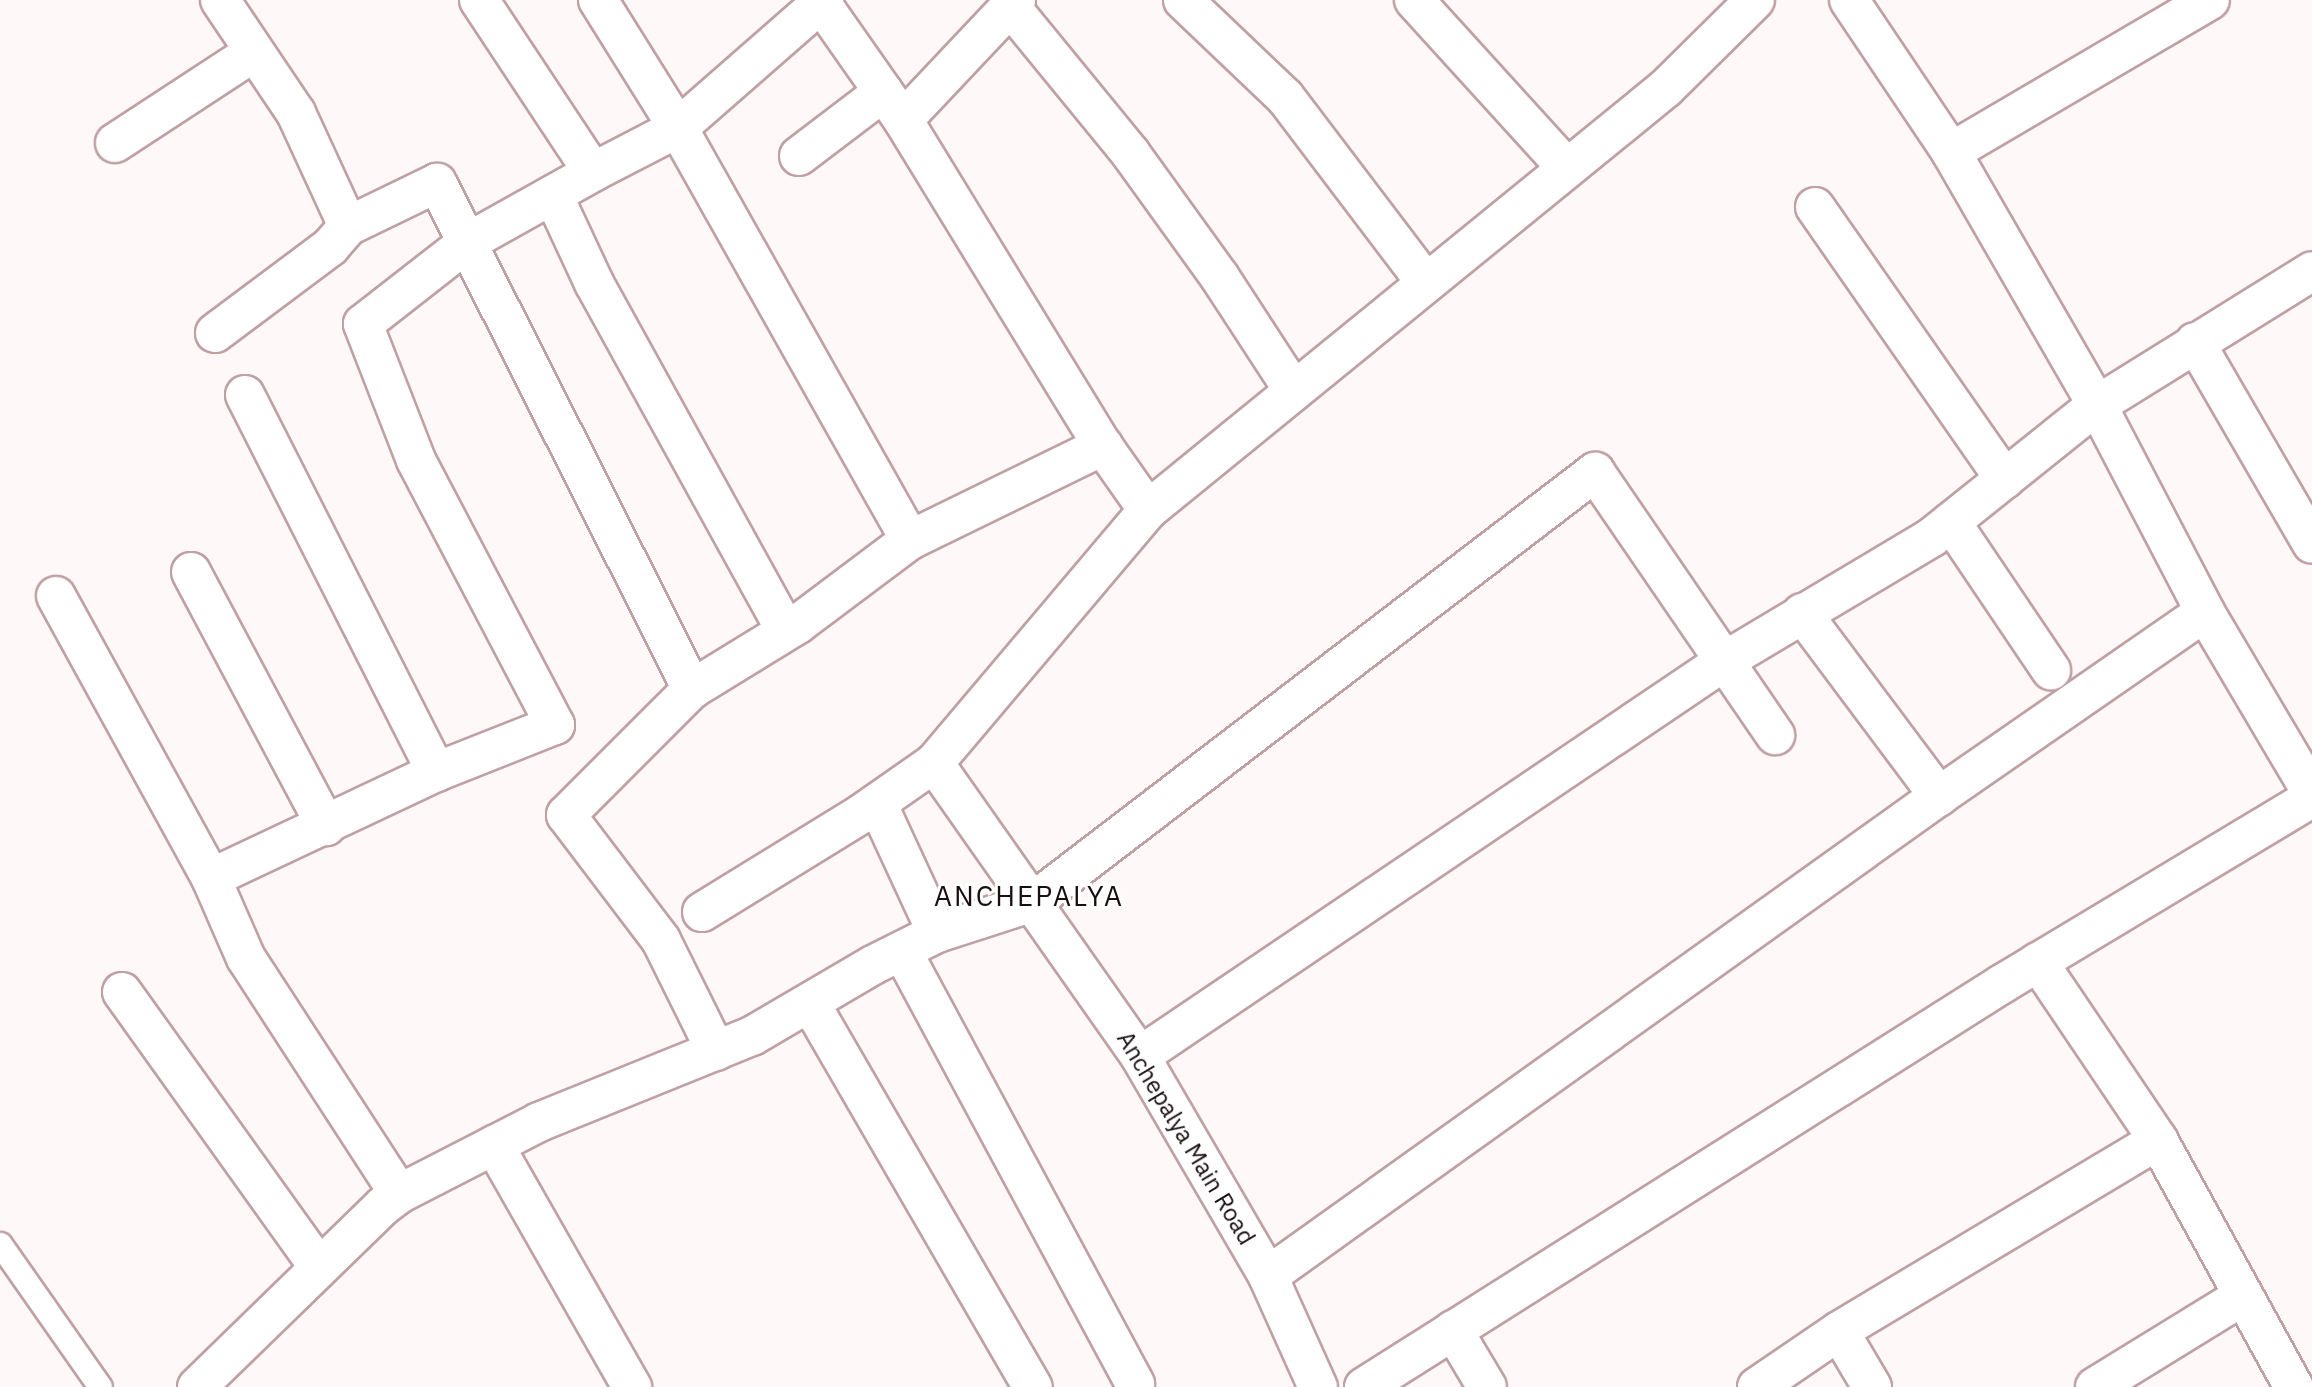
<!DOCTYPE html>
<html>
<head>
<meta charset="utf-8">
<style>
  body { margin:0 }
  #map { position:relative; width:2312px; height:1387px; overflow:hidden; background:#fff8f9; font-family:"IBM Plex Sans",sans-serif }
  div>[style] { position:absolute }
  .roads { filter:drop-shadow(2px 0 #bfa1a5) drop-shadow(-2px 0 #bfa1a5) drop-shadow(0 2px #bfa1a5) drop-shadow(0 -2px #bfa1a5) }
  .lane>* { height:23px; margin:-11.5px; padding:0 11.5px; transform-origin:11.5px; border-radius:11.5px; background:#fff }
  .street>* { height:38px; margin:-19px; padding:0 19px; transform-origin:19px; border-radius:19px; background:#fff }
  span { translate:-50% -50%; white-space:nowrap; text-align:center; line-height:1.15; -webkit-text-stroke:6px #fff; paint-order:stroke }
  .street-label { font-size:24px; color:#190f10 }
  .quarter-label { font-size:28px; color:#190f10; letter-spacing:2px }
</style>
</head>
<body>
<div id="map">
  <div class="roads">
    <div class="lane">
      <i style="left:0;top:1244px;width:174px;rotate:55deg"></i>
    </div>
    <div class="street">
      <i style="left:220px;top:0;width:136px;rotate:56.1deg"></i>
      <i style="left:296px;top:113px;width:124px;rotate:65.3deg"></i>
      <i style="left:479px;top:0;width:206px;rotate:56.5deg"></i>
      <i style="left:598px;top:0;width:151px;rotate:58deg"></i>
      <i style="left:678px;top:128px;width:473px;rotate:60.6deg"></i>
      <i style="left:819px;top:0;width:146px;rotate:55deg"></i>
      <i style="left:903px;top:120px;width:382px;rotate:58.5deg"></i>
      <i style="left:1103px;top:446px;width:78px;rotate:54.9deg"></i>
      <i style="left:1148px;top:510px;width:331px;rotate:130.2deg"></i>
      <i style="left:934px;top:763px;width:358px;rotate:54.9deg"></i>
      <i style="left:1140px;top:1056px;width:255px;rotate:59.8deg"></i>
      <i style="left:1268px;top:1276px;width:122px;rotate:65.8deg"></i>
      <i style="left:1183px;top:0;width:141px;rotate:43.6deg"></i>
      <i style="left:1285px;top:97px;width:233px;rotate:52.8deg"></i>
      <i style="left:1414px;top:0;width:227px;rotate:47.7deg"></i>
      <i style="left:1849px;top:0;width:183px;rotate:56.1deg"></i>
      <i style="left:1951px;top:152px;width:292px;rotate:60deg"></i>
      <i style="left:2097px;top:405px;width:233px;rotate:62.4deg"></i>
      <i style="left:2205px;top:612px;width:210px;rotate:59.4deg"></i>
      <i style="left:1010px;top:6px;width:191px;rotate:50.7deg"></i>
      <i style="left:1131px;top:154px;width:150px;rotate:54.2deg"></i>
      <i style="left:1219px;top:276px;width:137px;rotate:56.9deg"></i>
      <i style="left:903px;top:120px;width:165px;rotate:-46.7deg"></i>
      <i style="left:115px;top:143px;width:166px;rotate:-33.2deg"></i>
      <i style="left:1951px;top:152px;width:300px;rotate:-30.4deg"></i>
      <i style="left:799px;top:156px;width:106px;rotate:-37.3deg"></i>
      <i style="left:553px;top:195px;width:97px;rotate:65deg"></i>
      <i style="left:594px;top:283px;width:397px;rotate:61.1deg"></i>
      <i style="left:1815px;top:207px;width:332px;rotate:55.1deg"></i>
      <i style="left:215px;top:333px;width:144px;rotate:-36.8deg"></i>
      <i style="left:330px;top:247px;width:28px;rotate:-49deg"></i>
      <i style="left:348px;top:226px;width:99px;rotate:-25.8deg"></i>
      <i style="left:437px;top:183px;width:567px;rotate:63.25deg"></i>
      <i style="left:2195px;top:342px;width:233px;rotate:59.9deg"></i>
      <i style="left:245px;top:395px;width:423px;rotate:63.1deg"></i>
      <i style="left:1148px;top:510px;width:668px;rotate:-39.17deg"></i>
      <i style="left:1666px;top:88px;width:125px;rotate:-44.7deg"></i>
      <i style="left:1951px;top:522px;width:179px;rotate:56deg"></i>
      <i style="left:191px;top:572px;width:288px;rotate:62deg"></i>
      <i style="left:56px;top:596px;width:322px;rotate:61.2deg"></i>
      <i style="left:211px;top:878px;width:87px;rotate:66.4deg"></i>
      <i style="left:246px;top:958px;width:281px;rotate:57deg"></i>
      <i style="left:1802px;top:613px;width:229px;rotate:53.2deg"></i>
      <i style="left:877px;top:803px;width:143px;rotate:65.2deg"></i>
      <i style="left:211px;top:878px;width:249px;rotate:-25.2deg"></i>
      <i style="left:436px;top:772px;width:128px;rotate:-21.6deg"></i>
      <i style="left:555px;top:725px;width:299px;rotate:-117.7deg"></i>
      <i style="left:416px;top:460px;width:146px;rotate:-111.3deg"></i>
      <i style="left:363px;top:324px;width:133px;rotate:-38deg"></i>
      <i style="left:468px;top:242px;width:143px;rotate:-29.2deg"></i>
      <i style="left:593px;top:172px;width:96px;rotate:-27.4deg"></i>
      <i style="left:678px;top:128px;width:194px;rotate:-41.2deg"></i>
      <i style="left:702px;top:912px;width:187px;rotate:-31.6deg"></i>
      <i style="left:861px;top:814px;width:89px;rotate:-34.9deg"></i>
      <i style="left:902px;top:951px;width:492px;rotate:61.7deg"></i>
      <i style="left:2038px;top:962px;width:215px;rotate:56deg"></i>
      <i style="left:2158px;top:1140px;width:282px;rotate:61.2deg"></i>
      <i style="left:122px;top:992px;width:338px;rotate:54.4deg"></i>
      <i style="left:810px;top:1003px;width:444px;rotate:59.9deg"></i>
      <i style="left:716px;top:1051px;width:124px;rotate:-116.4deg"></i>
      <i style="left:661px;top:940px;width:157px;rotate:-127.2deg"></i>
      <i style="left:566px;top:815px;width:178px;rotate:-45deg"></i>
      <i style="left:692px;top:689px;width:124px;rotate:-31.5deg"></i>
      <i style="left:798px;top:624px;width:140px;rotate:-36.9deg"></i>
      <i style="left:910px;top:540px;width:215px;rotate:-26deg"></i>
      <i style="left:1140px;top:1056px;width:707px;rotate:-34.05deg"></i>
      <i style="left:1726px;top:660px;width:240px;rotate:-30.8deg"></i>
      <i style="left:1932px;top:537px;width:211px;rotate:-38.7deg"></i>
      <i style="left:2097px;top:405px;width:253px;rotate:-31.9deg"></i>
      <i style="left:494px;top:1145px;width:279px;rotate:60.3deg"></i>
      <i style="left:1268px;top:1276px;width:825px;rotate:-35.58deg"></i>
      <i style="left:1939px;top:796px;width:323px;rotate:-34.7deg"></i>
      <i style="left:1453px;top:1330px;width:66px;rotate:59.2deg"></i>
      <i style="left:1839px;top:1331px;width:65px;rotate:59.5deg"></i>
      <i style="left:197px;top:1387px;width:260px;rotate:-44.2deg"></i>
      <i style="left:383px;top:1206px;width:20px;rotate:-37deg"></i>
      <i style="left:399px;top:1194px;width:157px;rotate:-27.2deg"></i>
      <i style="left:539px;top:1122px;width:230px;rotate:-22deg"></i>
      <i style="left:752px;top:1036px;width:140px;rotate:-30.4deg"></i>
      <i style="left:873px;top:965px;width:72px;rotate:-26.6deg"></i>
      <i style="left:937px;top:933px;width:101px;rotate:-17.9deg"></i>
      <i style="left:1033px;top:902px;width:708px;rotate:-37.42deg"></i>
      <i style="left:1595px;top:472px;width:319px;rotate:55.6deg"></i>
      <i style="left:1364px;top:1387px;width:755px;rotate:-32.28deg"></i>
      <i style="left:2002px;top:984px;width:362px;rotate:-31deg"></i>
      <i style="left:1757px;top:1387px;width:99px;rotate:-34.3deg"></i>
      <i style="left:1839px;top:1331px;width:372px;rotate:-30.9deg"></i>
      <i style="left:2095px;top:1387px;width:174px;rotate:-31.6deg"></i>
    </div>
  </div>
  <div class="street-label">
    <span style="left:1186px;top:1138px;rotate:59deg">Anchepalya Main Road</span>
  </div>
  <div class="quarter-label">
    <span style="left:1029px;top:896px">ANCHEPALYA</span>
  </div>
</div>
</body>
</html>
